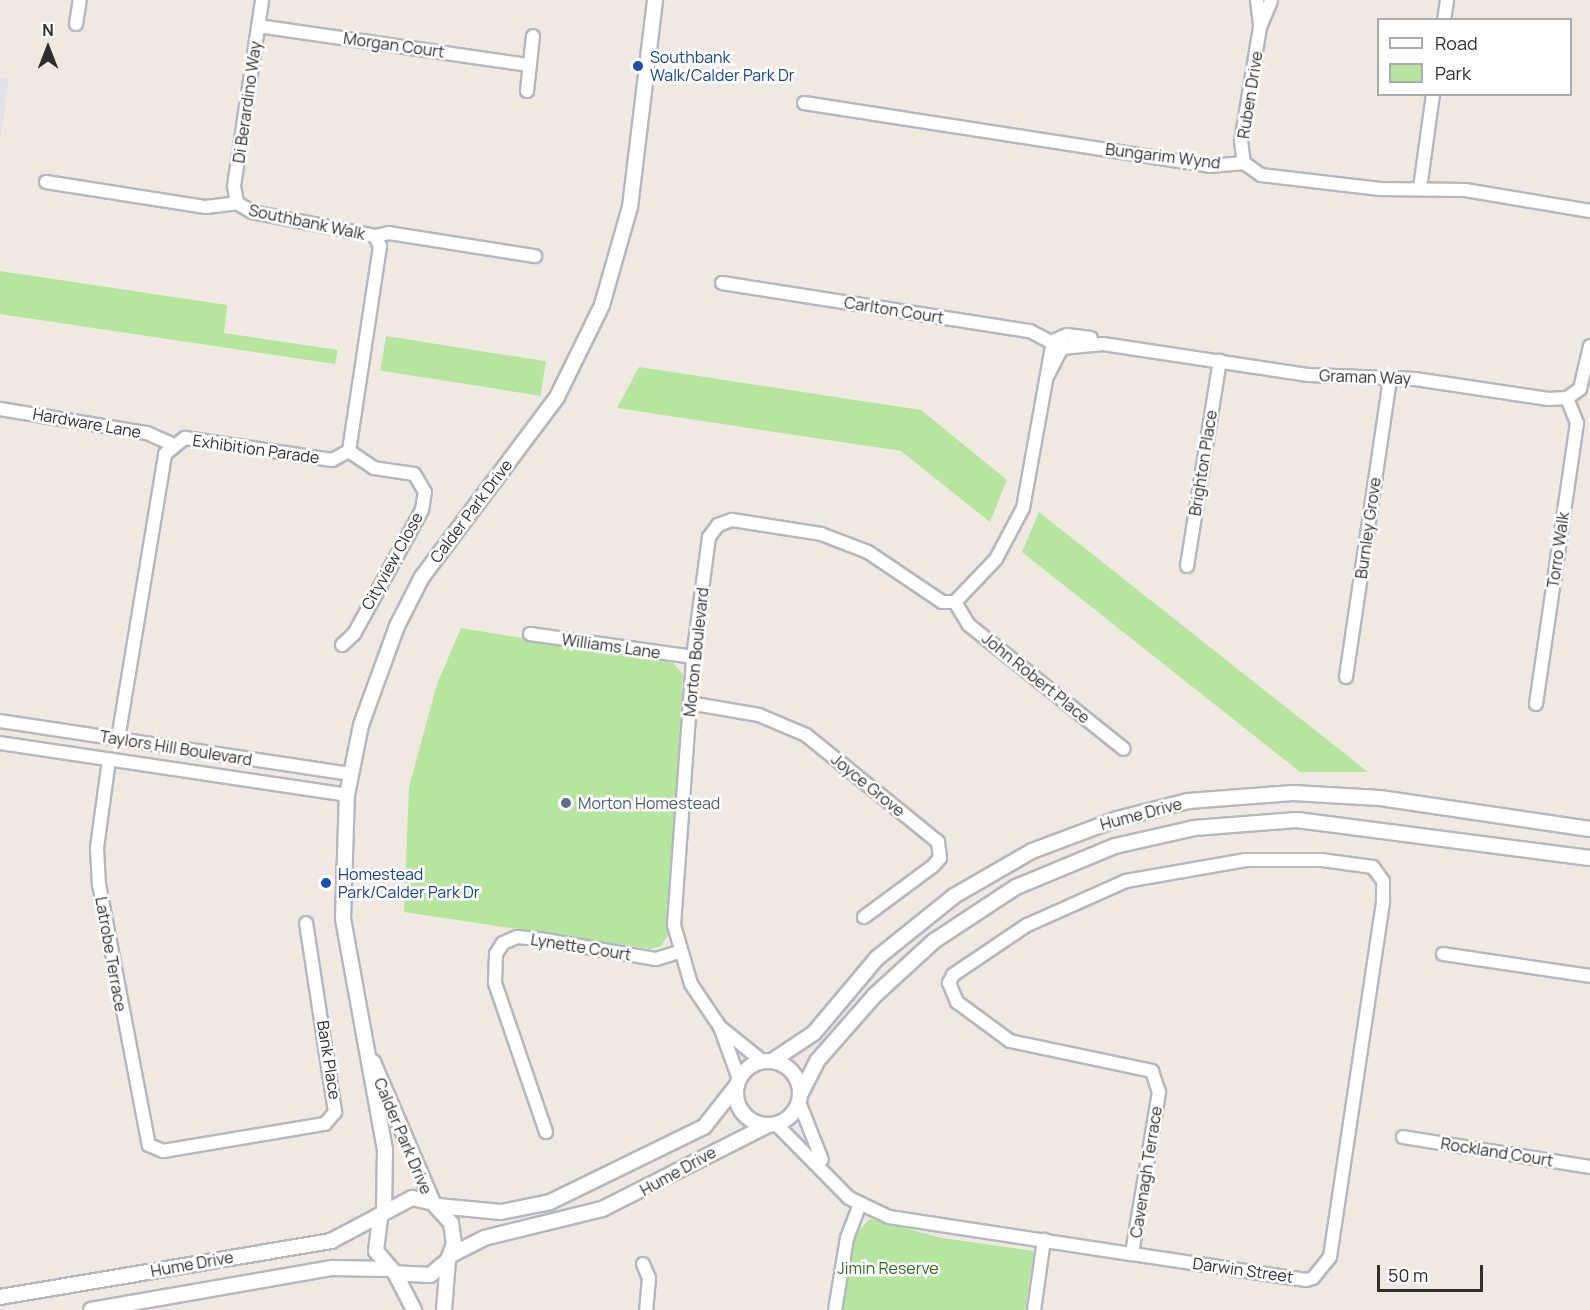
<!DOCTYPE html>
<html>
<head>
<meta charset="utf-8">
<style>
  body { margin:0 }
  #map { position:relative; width:1590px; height:1310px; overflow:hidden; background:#efe9e1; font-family:Manrope,sans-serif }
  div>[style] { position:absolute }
  .industrial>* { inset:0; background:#e3e1e8 }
  .green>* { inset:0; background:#b6e59e; transform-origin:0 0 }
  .roads { filter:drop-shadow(2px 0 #b4b7c1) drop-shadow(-2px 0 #b4b7c1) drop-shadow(0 2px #b4b7c1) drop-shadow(0 -2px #b4b7c1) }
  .minor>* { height:12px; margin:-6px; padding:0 6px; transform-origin:6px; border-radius:6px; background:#fff }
  .tertiary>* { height:14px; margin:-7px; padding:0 7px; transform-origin:7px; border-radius:7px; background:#fff }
  .tertiary>.ring { margin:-7px; padding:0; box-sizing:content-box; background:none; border:14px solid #fff; border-radius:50% }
  .dots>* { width:16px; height:16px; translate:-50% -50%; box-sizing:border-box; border:3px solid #fff; border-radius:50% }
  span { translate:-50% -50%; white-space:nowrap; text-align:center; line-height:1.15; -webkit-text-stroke:5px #fff; paint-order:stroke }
  .street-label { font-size:16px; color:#2e2e2e }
  .transit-label { font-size:16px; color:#164399 }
  .left { translate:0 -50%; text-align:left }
  .service-label { font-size:16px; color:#4e5e75 }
  .park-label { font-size:16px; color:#2c6e1b }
  .legend { position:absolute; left:1377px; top:18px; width:195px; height:78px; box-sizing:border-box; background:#fff; border:2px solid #ababab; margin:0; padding:8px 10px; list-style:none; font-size:18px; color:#2e2e2e }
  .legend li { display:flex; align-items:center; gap:12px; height:30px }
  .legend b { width:30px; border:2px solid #ababab }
  .north { position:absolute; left:18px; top:18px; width:60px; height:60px; -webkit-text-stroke:4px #fff; paint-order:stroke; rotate:0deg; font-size:16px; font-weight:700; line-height:24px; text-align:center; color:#2e2e2e }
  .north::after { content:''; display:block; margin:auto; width:21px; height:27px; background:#2e2e2e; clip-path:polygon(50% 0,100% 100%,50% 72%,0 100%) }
  .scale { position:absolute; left:1377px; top:1265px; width:106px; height:27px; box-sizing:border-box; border:3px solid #2e2e2e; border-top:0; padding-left:8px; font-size:18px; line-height:21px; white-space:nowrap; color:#2e2e2e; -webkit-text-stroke:4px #fff; paint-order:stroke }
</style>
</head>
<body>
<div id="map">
  <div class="industrial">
    <i style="clip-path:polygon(0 78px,9px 80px,0 142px)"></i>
  </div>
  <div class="green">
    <i style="clip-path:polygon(0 271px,227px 305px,224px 333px,338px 350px,335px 364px,0 314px)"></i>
    <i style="left:386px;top:336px;width:162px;height:35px;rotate:9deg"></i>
    <i style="clip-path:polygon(639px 367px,921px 410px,1007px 480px,990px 522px,901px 451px,617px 408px)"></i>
    <i style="clip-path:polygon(1039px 512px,1368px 772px,1300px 772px,1022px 552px)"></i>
    <i style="clip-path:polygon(461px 628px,673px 663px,683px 674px,668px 935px,661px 946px,651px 949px,404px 912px,409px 787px,437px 684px)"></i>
    <i style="clip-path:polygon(870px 1219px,942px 1238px,1034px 1251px,1025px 1310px,841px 1310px,850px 1239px)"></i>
  </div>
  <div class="roads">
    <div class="minor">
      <i style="left:1257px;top:0;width:26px;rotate:83deg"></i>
      <i style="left:1444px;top:20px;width:20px;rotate:-81deg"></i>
      <i style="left:76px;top:24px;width:24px;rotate:-81deg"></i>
      <i style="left:258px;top:26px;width:274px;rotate:8.2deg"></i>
      <i style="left:527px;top:91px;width:55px;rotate:-83.8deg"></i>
      <i style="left:804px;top:103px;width:411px;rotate:8.8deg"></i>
      <i style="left:1210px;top:166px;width:34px;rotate:-5deg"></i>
      <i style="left:1244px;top:163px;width:21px;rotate:35deg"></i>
      <i style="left:1261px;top:175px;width:120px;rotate:6.7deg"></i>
      <i style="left:1380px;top:189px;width:85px;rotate:0.7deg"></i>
      <i style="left:1465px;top:190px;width:127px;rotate:9.5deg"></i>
      <i style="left:1244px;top:163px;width:21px;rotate:-98deg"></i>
      <i style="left:1241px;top:142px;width:117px;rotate:-80.6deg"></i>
      <i style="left:1260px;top:27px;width:28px;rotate:-67deg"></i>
      <i style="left:46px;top:182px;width:162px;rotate:8.9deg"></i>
      <i style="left:206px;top:207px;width:31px;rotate:-7deg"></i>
      <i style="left:237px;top:203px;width:17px;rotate:31deg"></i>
      <i style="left:252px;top:212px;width:125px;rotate:11deg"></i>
      <i style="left:375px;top:236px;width:14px;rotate:-12deg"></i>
      <i style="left:389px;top:233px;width:148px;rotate:9deg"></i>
      <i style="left:1420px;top:188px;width:95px;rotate:-82.1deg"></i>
      <i style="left:237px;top:203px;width:17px;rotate:-100deg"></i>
      <i style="left:234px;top:186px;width:188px;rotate:-81.4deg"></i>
      <i style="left:722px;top:283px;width:312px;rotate:8.9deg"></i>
      <i style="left:1030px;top:331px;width:36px;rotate:28deg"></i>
      <i style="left:1048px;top:375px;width:30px;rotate:-63deg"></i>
      <i style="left:1062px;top:348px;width:41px;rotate:-5.6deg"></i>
      <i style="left:1103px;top:344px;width:208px;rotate:8.6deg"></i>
      <i style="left:1309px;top:375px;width:106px;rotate:2.2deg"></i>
      <i style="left:1415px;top:379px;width:135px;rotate:8.5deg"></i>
      <i style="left:1549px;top:399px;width:18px;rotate:-3deg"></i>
      <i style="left:1567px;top:398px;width:16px;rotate:-35deg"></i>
      <i style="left:1580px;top:389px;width:44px;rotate:-76.9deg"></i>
      <i style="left:0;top:409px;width:149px;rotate:9.3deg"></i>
      <i style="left:147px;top:433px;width:27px;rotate:24deg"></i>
      <i style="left:1187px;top:566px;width:208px;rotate:-80.9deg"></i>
      <i style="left:955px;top:602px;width:59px;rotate:-46.4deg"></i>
      <i style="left:996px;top:559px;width:58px;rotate:-62.1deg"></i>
      <i style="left:1023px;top:508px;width:170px;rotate:-79.8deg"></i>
      <i style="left:1053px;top:341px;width:15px;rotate:-23deg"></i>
      <i style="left:1067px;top:335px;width:24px;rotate:7deg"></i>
      <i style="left:955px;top:602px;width:27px;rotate:59deg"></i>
      <i style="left:969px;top:625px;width:198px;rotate:38.7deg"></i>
      <i style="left:530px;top:634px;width:165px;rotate:8deg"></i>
      <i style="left:342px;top:645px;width:16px;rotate:-43deg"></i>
      <i style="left:354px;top:634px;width:141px;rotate:-61.3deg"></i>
      <i style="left:422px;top:510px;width:18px;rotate:-81deg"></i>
      <i style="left:425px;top:492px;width:21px;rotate:-121deg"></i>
      <i style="left:414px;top:474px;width:40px;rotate:-171.5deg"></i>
      <i style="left:374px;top:468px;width:30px;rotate:-146deg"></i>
      <i style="left:1346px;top:677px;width:302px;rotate:-81.6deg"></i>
      <i style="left:689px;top:703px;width:71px;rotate:9.7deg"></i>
      <i style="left:759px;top:715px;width:51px;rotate:23.1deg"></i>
      <i style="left:806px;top:735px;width:170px;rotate:39deg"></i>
      <i style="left:938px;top:842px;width:16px;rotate:83deg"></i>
      <i style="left:940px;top:858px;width:11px;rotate:131deg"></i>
      <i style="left:933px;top:866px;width:86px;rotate:143.5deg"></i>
      <i style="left:1536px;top:704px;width:284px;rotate:-81.7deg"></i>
      <i style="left:1577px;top:423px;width:27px;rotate:-112deg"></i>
      <i style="left:0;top:721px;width:355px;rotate:8.6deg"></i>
      <i style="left:118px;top:739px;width:289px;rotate:-80.6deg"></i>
      <i style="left:165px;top:454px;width:26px;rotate:-39deg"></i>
      <i style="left:185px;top:438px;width:149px;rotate:8.5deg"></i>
      <i style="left:332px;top:460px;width:19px;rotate:-28deg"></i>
      <i style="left:349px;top:451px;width:207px;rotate:-81.4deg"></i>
      <i style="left:380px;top:246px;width:11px;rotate:-117deg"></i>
      <i style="left:0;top:743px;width:351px;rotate:8.5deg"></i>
      <i style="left:109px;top:760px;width:89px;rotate:97.8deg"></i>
      <i style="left:97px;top:848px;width:36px;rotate:87deg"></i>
      <i style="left:99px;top:884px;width:266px;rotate:79.2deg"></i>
      <i style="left:149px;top:1145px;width:15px;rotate:23deg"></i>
      <i style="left:163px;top:1151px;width:164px;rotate:-9.5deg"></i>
      <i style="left:325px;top:1124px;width:16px;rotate:-50deg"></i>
      <i style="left:335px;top:1112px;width:191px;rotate:-98.7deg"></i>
      <i style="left:1443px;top:954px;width:149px;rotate:8.5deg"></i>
      <i style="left:720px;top:1027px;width:55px;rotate:69.9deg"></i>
      <i style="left:762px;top:1061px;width:54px;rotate:-141deg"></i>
      <i style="left:720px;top:1027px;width:52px;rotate:-124deg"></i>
      <i style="left:691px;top:984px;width:61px;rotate:-106.1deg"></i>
      <i style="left:674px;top:925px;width:269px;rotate:-85.9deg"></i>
      <i style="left:693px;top:657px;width:121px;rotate:-82.4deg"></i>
      <i style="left:709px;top:537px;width:15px;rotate:-53deg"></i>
      <i style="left:718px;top:525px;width:15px;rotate:-20deg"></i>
      <i style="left:732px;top:520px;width:90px;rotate:8.9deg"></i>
      <i style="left:821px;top:534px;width:50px;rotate:21deg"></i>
      <i style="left:868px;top:552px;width:89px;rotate:34deg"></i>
      <i style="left:942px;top:602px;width:13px"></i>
      <i style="left:799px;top:1102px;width:62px;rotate:68.4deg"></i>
      <i style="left:776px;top:1124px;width:104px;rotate:45.4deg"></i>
      <i style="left:849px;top:1198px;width:44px;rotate:25.4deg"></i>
      <i style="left:889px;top:1217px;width:246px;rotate:8.7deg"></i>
      <i style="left:1132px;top:1254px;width:176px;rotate:8.5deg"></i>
      <i style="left:1306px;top:1280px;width:7px;rotate:-16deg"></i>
      <i style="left:1313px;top:1278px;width:27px;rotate:-51deg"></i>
      <i style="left:1330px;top:1257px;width:360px;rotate:-81.5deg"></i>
      <i style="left:1383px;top:901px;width:20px;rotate:-90deg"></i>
      <i style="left:1383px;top:881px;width:17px;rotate:-126deg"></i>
      <i style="left:1373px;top:867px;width:51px;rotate:-172.2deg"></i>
      <i style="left:1322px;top:860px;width:76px;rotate:180deg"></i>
      <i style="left:1246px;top:860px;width:122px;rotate:170.1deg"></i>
      <i style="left:1126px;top:881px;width:108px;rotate:156deg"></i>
      <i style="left:1027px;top:925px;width:89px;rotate:146deg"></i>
      <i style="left:953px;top:975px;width:9px;rotate:117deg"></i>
      <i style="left:949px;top:983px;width:21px;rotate:67deg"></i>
      <i style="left:957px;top:1002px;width:66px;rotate:36.3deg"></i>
      <i style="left:1010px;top:1041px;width:145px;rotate:11.9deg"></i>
      <i style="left:1152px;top:1071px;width:22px;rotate:72deg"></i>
      <i style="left:1159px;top:1092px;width:164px;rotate:99.5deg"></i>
      <i style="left:546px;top:1132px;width:157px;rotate:-108.9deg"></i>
      <i style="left:495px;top:983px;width:29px;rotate:-88deg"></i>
      <i style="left:496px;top:954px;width:13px;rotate:-58deg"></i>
      <i style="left:503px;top:943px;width:15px;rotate:-23deg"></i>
      <i style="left:517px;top:937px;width:22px;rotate:5deg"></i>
      <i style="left:539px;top:939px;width:119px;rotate:9.7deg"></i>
      <i style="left:656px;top:959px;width:24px;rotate:-17deg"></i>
      <i style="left:1403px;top:1137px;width:189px;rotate:9.1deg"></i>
      <i style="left:643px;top:1264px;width:15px;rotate:67deg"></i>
      <i style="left:649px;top:1278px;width:32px;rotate:95deg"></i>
      <i style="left:835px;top:1310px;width:73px;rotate:-80.5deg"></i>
      <i style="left:847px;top:1238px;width:36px;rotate:-69deg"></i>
      <i style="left:1034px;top:1310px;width:71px;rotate:-81.9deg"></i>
    </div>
    <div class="tertiary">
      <i style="left:772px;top:1061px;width:50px;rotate:-33.7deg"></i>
      <i style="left:814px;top:1033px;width:98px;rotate:-50deg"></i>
      <i style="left:877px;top:958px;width:99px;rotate:-38.8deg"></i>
      <i style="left:954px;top:896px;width:90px;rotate:-30deg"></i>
      <i style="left:1032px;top:851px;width:91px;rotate:-20.6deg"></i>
      <i style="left:1117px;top:819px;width:73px;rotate:-14.2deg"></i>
      <i style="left:1188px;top:801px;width:105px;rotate:-4.4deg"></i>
      <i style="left:1293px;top:793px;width:87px;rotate:3.3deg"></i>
      <i style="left:1380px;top:798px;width:212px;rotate:8.4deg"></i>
      <i class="ring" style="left:736px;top:1061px;width:50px;height:50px"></i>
      <i style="left:373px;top:1062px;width:153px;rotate:66.9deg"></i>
      <i style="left:801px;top:1093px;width:37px;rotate:-63deg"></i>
      <i style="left:818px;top:1060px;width:85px;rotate:-48.8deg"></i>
      <i style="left:874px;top:996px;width:81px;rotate:-42.5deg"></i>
      <i style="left:934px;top:941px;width:98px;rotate:-33.4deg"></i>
      <i style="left:1016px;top:887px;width:107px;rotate:-22.5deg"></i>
      <i style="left:1115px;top:846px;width:81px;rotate:-12.8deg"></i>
      <i style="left:1194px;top:828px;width:103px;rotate:-4.4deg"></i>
      <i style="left:1297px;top:820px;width:295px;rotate:7.4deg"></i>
      <i style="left:438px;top:1206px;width:63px;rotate:5.4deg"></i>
      <i style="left:501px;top:1212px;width:50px;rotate:-11.5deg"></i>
      <i style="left:550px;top:1202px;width:171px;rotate:-26deg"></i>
      <i style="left:704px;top:1127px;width:53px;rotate:-51.8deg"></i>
      <i style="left:384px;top:1212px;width:62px;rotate:-89.1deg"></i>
      <i style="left:385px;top:1150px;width:235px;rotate:-100.3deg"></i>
      <i style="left:343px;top:919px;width:124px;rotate:-88.2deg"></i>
      <i style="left:347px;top:795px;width:71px;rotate:-78.7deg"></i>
      <i style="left:361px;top:725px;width:105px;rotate:-70deg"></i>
      <i style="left:397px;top:626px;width:55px;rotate:-63deg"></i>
      <i style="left:422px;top:577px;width:225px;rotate:-53.1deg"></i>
      <i style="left:557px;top:397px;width:102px;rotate:-63.9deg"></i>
      <i style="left:602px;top:305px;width:102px;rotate:-74.1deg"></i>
      <i style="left:630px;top:207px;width:209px;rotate:-83.1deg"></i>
      <i style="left:451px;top:1255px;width:37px;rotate:-27deg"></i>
      <i style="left:484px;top:1238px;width:122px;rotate:-13.8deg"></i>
      <i style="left:602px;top:1209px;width:186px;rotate:-26.8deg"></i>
      <i style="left:395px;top:1273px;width:42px;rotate:62.8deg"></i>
      <i style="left:0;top:1297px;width:336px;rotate:-9.6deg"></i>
      <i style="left:331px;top:1241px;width:92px;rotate:-28deg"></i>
      <i style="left:412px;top:1198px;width:22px;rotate:13deg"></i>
      <i style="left:433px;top:1203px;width:27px;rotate:48deg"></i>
      <i style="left:451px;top:1223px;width:21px;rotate:82deg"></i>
      <i style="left:454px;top:1244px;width:17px;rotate:111deg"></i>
      <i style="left:448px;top:1260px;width:23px;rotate:140deg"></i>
      <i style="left:430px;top:1275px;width:35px;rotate:-177deg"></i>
      <i style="left:395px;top:1273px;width:29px;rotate:-131deg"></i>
      <i style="left:376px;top:1251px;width:33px;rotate:-83deg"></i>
      <i style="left:91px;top:1310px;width:245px;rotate:-9.9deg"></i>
      <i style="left:332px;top:1268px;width:57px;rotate:1deg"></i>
      <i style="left:444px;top:1310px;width:50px;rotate:-85.4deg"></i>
    </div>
  </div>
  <div class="dots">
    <i style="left:638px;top:66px;background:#1a4fb4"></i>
    <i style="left:566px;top:803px;background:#5c6f8a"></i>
    <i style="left:326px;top:883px;background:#1a4fb4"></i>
  </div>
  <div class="street-label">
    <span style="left:394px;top:45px;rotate:8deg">Morgan Court</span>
    <span style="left:1250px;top:95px;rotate:-81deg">Ruben Drive</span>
    <span style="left:247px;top:102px;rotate:-82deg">Di Berardino Way</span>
    <span style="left:1163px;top:156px;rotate:7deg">Bungarim Wynd</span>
    <span style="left:307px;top:222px;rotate:12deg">Southbank Walk</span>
    <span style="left:894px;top:310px;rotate:9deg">Carlton Court</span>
    <span style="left:1365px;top:377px;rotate:2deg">Graman Way</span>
    <span style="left:87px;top:423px;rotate:10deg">Hardware Lane</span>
    <span style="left:256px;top:449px;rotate:8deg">Exhibition Parade</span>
    <span style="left:1203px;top:463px;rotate:-81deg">Brighton Place</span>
    <span style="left:471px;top:511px;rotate:-53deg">Calder Park Drive</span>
    <span style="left:1368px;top:528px;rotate:-82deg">Burnley Grove</span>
    <span style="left:1558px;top:550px;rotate:-82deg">Torro Walk</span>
    <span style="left:392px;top:561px;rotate:-61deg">Cityview Close</span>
    <span style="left:611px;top:646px;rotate:8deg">Williams Lane</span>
    <span style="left:696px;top:652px;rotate:-84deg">Morton Boulevard</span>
    <span style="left:1036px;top:678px;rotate:39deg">John Robert Place</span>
    <span style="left:176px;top:748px;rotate:9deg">Taylors Hill Boulevard</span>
    <span style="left:868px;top:785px;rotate:39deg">Joyce Grove</span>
    <span style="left:1141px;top:814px;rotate:-15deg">Hume Drive</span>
    <span style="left:581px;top:947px;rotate:9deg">Lynette Court</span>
    <span style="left:111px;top:954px;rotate:80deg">Latrobe Terrace</span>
    <span style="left:329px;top:1060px;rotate:81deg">Bank Place</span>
    <span style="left:403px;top:1136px;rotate:67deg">Calder Park Drive</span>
    <span style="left:1497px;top:1152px;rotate:9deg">Rockland Court</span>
    <span style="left:678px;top:1171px;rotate:-29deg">Hume Drive</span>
    <span style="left:1146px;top:1172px;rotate:-81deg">Cavenagh Terrace</span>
    <span style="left:192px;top:1264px;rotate:-10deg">Hume Drive</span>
    <span style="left:1243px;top:1270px;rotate:8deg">Darwin Street</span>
  </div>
  <div class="transit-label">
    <span class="left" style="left:650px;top:66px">Southbank<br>Walk/Calder Park Dr</span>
    <span class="left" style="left:338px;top:883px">Homestead<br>Park/Calder Park Dr</span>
  </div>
  <div class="service-label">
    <span class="left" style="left:578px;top:803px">Morton Homestead</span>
  </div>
  <div class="park-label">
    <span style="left:888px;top:1268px">Jimin Reserve</span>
  </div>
  <ul class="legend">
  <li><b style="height:8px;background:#fff"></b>Road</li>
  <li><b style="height:16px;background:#b6e59e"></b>Park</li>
  </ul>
  <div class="north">N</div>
  <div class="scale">50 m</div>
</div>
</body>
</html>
